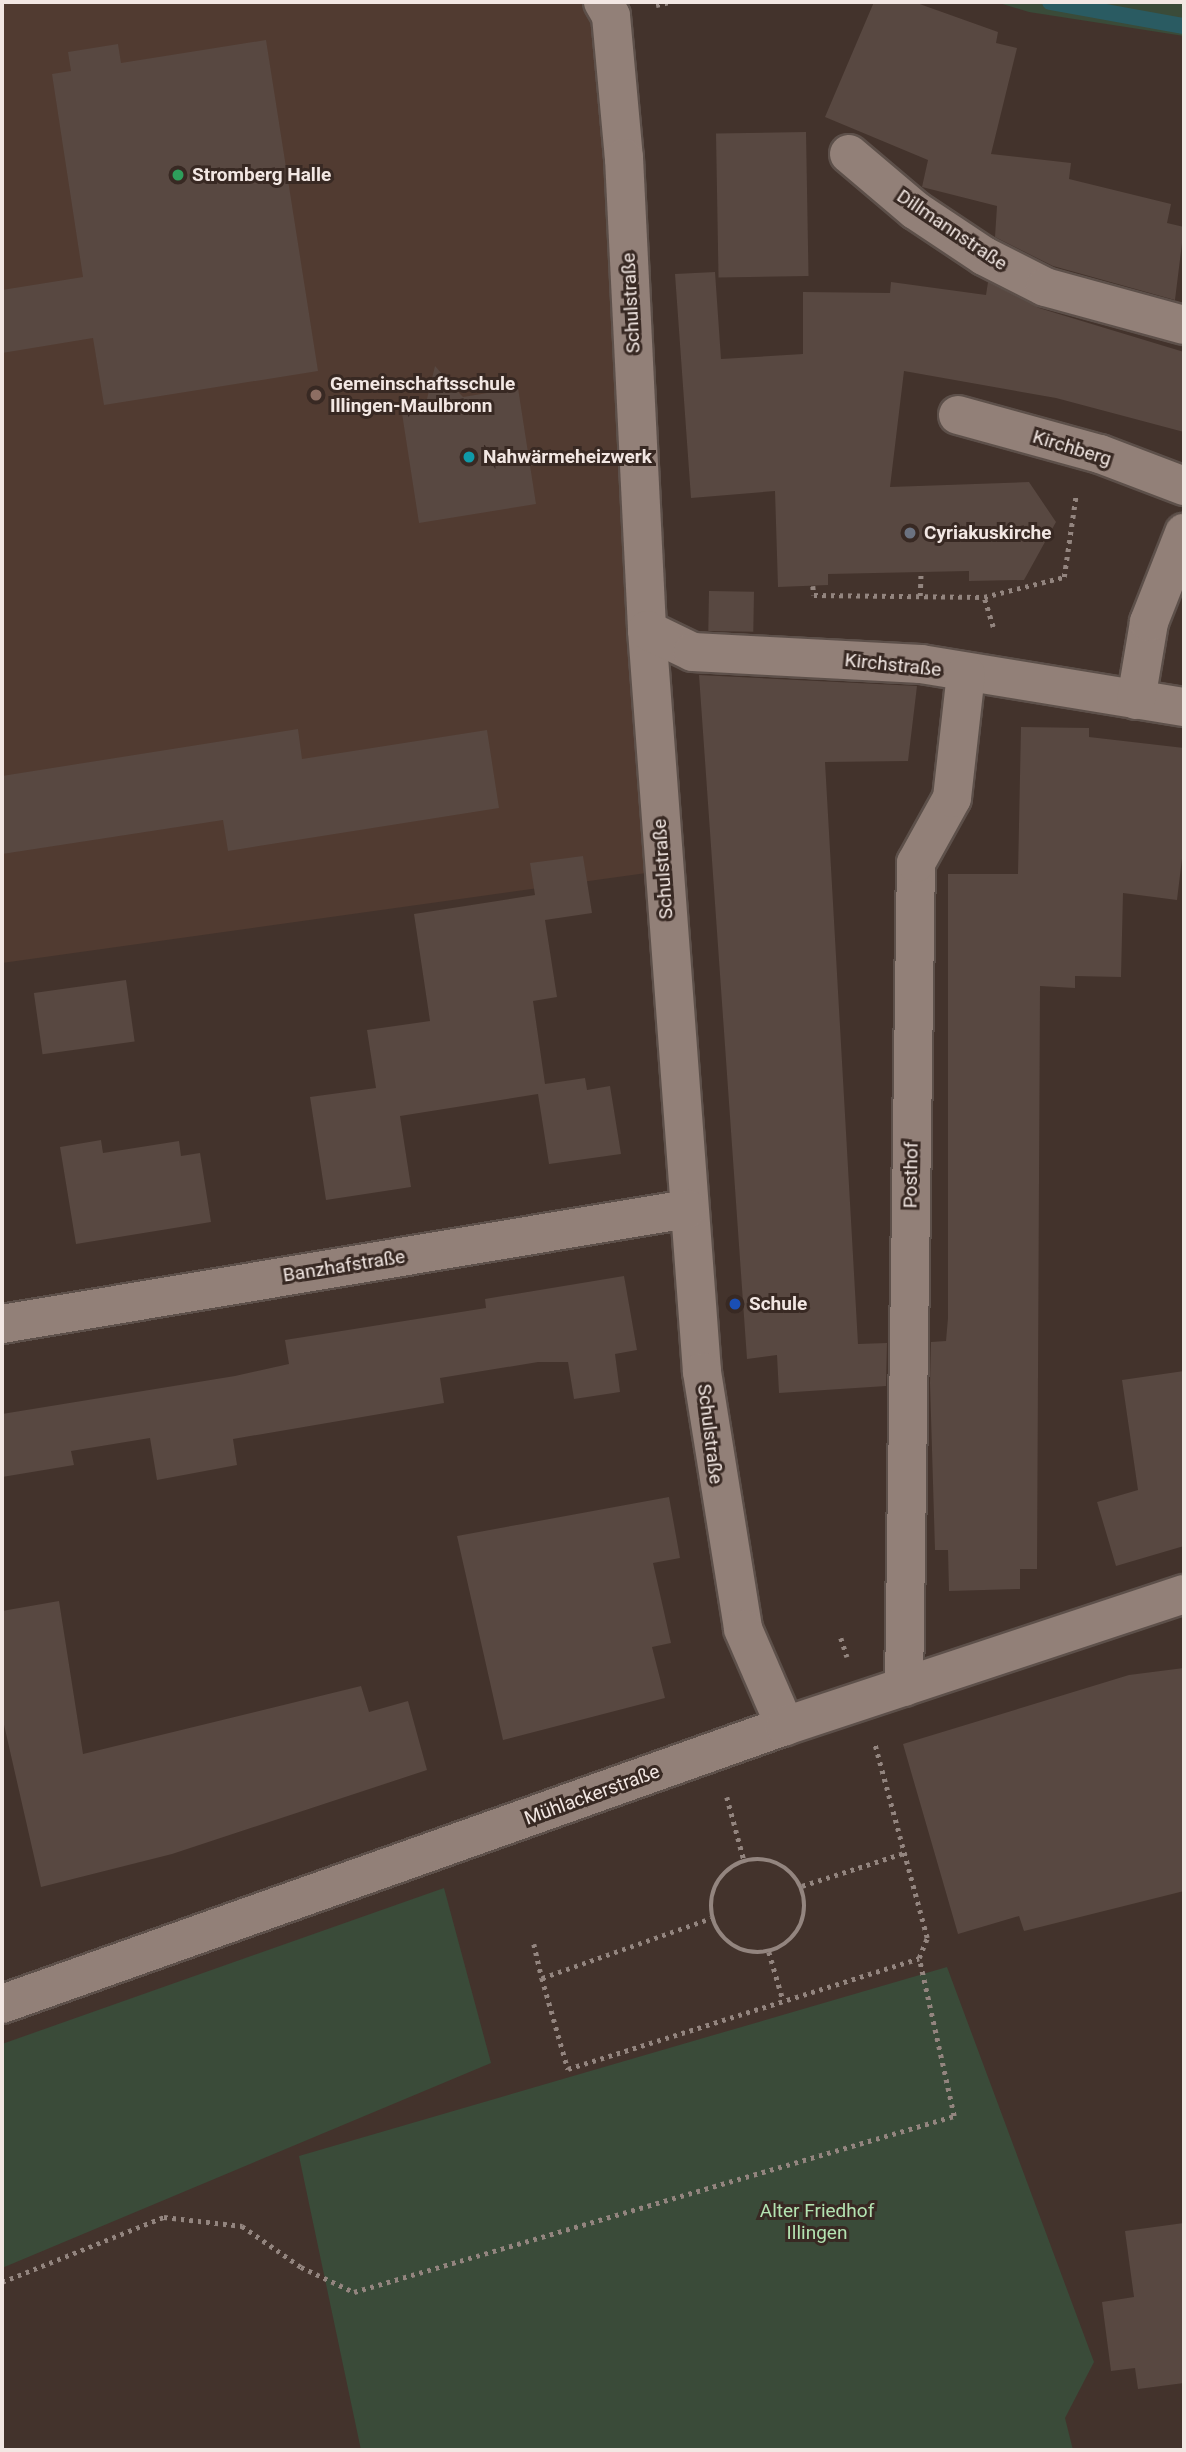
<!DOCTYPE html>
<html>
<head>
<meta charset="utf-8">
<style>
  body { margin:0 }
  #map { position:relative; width:1186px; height:2452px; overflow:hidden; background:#43332c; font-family:Roboto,sans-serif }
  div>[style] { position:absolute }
  .built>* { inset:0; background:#513b31 }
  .green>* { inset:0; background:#3a4b39 }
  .stream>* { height:16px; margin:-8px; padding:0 8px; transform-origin:8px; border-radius:8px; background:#2a5b62 }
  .building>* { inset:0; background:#584841; transform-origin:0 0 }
  .path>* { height:4.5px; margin-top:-2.25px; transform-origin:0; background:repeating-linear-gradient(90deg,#93857f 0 3.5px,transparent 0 8.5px) }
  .path>.ring { margin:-2.25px; padding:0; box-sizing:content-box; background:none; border:4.5px solid #93857f; border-radius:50% }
  .roads { filter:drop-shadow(2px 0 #5d504a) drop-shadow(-2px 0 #5d504a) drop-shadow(0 2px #5d504a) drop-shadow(0 -2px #5d504a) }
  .minor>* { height:38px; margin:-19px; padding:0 19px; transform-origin:19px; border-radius:19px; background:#928078 }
  .dots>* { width:19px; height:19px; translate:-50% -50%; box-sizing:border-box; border:4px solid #382923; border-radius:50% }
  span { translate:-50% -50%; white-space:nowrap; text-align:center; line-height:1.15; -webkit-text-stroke:6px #382923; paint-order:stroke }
  .poi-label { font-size:19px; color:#f2e7e3; font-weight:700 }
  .left { translate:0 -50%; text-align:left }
  .street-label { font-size:19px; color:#f2e7e3 }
  .park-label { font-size:19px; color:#b3e3b1 }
  .frame { position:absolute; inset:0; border:4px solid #f2e7e3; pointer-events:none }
</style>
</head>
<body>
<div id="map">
  <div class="built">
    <i style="clip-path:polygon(2px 2px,601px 2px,668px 870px,2px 963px)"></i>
  </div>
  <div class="green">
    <i style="clip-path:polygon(996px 2px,1184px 2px,1184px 36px,1029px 12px)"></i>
    <i style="clip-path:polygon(444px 1888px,491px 2063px,2px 2268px,2px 2044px)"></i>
    <i style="clip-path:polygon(947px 1967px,1094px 2362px,1065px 2418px,1073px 2450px,361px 2450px,299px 2156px)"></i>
  </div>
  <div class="stream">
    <i style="left:1050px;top:2px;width:136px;rotate:10.2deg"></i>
  </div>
  <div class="building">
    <i style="clip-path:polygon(874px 2px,914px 2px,998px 32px,996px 43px,1017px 48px,991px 154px,1071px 163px,1069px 179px,1171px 204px,1167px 223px,1184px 227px,1175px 300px,1053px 266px,995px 237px,997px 206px,922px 187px,928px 160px,825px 117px)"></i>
    <i style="clip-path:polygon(266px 40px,318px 371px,104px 405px,93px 338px,2px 353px,2px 290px,83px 277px,52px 74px,71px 71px,68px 52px,118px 44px,121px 63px)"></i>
    <i style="left:806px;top:132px;width:144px;height:90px;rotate:89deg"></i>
    <i style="clip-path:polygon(715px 272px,721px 359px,803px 354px,803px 292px,890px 293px,891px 282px,986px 295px,988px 282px,1039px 308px,1184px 352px,1184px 432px,1056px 398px,904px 371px,890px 487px,1029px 482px,1056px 522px,1024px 580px,969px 581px,969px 571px,828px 574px,828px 585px,778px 587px,775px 491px,691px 498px,675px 274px)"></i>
    <i style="clip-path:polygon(435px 366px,463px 397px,518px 388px,536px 504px,419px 523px,401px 407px,426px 403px)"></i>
    <i style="left:709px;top:591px;width:45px;height:40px;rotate:1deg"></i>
    <i style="clip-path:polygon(699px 675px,917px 686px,908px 761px,825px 762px,858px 1344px,887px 1343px,886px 1386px,779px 1393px,777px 1355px,747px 1359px)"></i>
    <i style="clip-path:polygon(1021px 727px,1089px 728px,1089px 737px,1184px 748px,1184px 842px,1177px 900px,1123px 893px,1121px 977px,1075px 976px,1075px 988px,1040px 986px,1037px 1569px,1020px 1569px,1020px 1589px,949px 1591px,948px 1550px,935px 1550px,930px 1383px,931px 1342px,946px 1341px,948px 1318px,948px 874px,1018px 874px)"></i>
    <i style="clip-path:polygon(298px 729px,302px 759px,487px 730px,499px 808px,228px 851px,223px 820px,2px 854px,2px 776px)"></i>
    <i style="clip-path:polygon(583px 856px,592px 913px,545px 920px,557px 997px,533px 1001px,545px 1084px,585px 1078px,587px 1090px,610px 1086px,621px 1154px,549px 1164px,538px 1094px,400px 1116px,411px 1187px,326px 1200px,310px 1097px,376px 1088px,367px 1030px,430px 1021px,414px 914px,535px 895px,530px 863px)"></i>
    <i style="left:126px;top:980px;width:62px;height:93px;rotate:82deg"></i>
    <i style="clip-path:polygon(101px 1140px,103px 1153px,179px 1141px,181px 1156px,200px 1153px,211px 1222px,76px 1244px,60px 1147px)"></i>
    <i style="clip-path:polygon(624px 1276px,637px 1350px,615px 1354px,620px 1392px,574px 1399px,568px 1362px,538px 1362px,440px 1378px,444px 1403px,233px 1439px,237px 1465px,157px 1480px,150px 1438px,71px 1451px,74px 1465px,2px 1477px,2px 1414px,235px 1376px,289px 1364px,285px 1340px,486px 1308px,485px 1299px)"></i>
    <i style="clip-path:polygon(1184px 1371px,1184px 1546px,1116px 1566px,1097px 1502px,1138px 1490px,1122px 1380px)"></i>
    <i style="clip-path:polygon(669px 1497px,680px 1558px,653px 1563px,671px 1643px,652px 1647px,665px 1698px,503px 1740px,457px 1536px)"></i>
    <i style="clip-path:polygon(59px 1601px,83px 1754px,361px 1686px,369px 1712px,408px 1701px,427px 1770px,172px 1854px,41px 1887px,2px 1716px,2px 1611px)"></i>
    <i style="clip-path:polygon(1184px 1668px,1184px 1891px,1024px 1931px,1019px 1916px,958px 1934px,903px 1744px,1129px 1675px)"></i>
    <i style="clip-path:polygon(1184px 2223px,1184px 2383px,1138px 2389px,1135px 2368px,1111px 2371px,1102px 2302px,1134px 2297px,1125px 2231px)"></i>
  </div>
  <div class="path">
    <i style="left:656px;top:5px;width:14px;rotate:-12deg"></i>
    <i style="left:813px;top:586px;width:9px;rotate:84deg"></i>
    <i style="left:814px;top:595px;width:170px;rotate:0.7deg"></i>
    <i style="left:920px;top:596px;width:25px;rotate:-88deg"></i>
    <i style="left:993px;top:627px;width:31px;rotate:-107deg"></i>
    <i style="left:984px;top:597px;width:82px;rotate:-14deg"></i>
    <i style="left:1064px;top:577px;width:83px;rotate:-81.7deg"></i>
    <i style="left:841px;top:1638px;width:20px;rotate:72deg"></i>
    <i style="left:727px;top:1797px;width:65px;rotate:74.9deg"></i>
    <i class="ring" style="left:711px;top:1859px;width:89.5px;height:89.5px"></i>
    <i style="left:802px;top:1886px;width:110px;rotate:-17.9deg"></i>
    <i style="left:534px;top:1944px;width:35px;rotate:77deg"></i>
    <i style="left:542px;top:1978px;width:179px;rotate:-19.5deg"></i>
    <i style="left:769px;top:1952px;width:50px;rotate:73.7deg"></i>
    <i style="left:542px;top:1978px;width:95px;rotate:74.1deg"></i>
    <i style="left:568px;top:2069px;width:368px;rotate:-17.5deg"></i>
    <i style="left:2px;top:2282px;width:175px;rotate:-21.9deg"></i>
    <i style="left:164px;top:2217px;width:79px;rotate:6.6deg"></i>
    <i style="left:242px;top:2226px;width:72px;rotate:34.8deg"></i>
    <i style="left:301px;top:2267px;width:59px;rotate:25.3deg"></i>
    <i style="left:354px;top:2292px;width:625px;rotate:-16.35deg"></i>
    <i style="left:954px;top:2116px;width:162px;rotate:-102.5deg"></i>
    <i style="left:919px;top:1958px;width:22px;rotate:-68deg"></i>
    <i style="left:927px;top:1938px;width:200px;rotate:-105.1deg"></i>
  </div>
  <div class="roads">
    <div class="minor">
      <i style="left:603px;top:2px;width:16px;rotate:60deg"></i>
      <i style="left:611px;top:16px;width:143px;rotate:84.8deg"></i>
      <i style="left:624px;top:158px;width:473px;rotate:87.2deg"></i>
      <i style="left:647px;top:630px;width:744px;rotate:85.76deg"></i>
      <i style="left:702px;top:1372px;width:260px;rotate:80.9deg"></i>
      <i style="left:743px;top:1629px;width:106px;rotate:66.6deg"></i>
      <i style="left:849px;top:154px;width:87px;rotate:40.3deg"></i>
      <i style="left:915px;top:210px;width:83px;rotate:33.7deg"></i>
      <i style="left:984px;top:256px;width:68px;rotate:26.9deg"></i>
      <i style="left:1045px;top:287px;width:144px;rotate:15.3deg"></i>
      <i style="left:958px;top:415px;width:147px;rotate:15.4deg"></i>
      <i style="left:1100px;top:454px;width:90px;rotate:20.9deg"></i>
      <i style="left:647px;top:630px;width:51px;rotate:25.6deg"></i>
      <i style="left:693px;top:652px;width:228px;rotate:3deg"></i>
      <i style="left:921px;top:664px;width:266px;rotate:9.3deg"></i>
      <i style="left:1136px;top:700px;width:79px;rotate:-80.5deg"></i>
      <i style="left:1149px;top:622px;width:96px;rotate:-68.5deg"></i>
      <i style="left:2px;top:1324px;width:695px;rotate:-9.53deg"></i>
      <i style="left:904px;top:1687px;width:824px;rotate:-89.17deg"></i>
      <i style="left:916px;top:863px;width:74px;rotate:-61deg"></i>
      <i style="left:952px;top:798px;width:125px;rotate:-83.6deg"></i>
      <i style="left:2px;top:2004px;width:831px;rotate:-19.55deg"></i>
      <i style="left:785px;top:1726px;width:420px;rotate:-18.3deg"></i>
    </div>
  </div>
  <div class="dots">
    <i style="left:178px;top:175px;background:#2e9e5b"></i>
    <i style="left:316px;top:395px;background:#8d6e63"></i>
    <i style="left:469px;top:457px;background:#0f9aa8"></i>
    <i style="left:910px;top:533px;background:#6b7280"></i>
    <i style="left:735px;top:1304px;background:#1a4fb4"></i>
  </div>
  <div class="poi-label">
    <span class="left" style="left:192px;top:175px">Stromberg Halle</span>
    <span class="left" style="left:330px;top:395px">Gemeinschaftsschule<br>Illingen-Maulbronn</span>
    <span class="left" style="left:483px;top:457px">Nahwärmeheizwerk</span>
    <span class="left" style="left:924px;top:533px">Cyriakuskirche</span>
    <span class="left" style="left:749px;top:1304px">Schule</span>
  </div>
  <div class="street-label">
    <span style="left:952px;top:230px;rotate:34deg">Dillmannstraße</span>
    <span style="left:631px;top:303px;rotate:-93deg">Schulstraße</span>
    <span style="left:1072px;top:448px;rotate:17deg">Kirchberg</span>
    <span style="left:893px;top:665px;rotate:6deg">Kirchstraße</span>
    <span style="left:663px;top:869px;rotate:-94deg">Schulstraße</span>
    <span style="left:911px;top:1175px;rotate:-89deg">Posthof</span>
    <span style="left:344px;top:1266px;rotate:-9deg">Banzhafstraße</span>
    <span style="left:710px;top:1434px;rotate:83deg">Schulstraße</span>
    <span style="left:592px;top:1795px;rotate:-20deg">Mühlackerstraße</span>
  </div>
  <div class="park-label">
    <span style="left:817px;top:2222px">Alter Friedhof<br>Illingen</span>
  </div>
  <div class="frame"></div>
</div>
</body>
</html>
